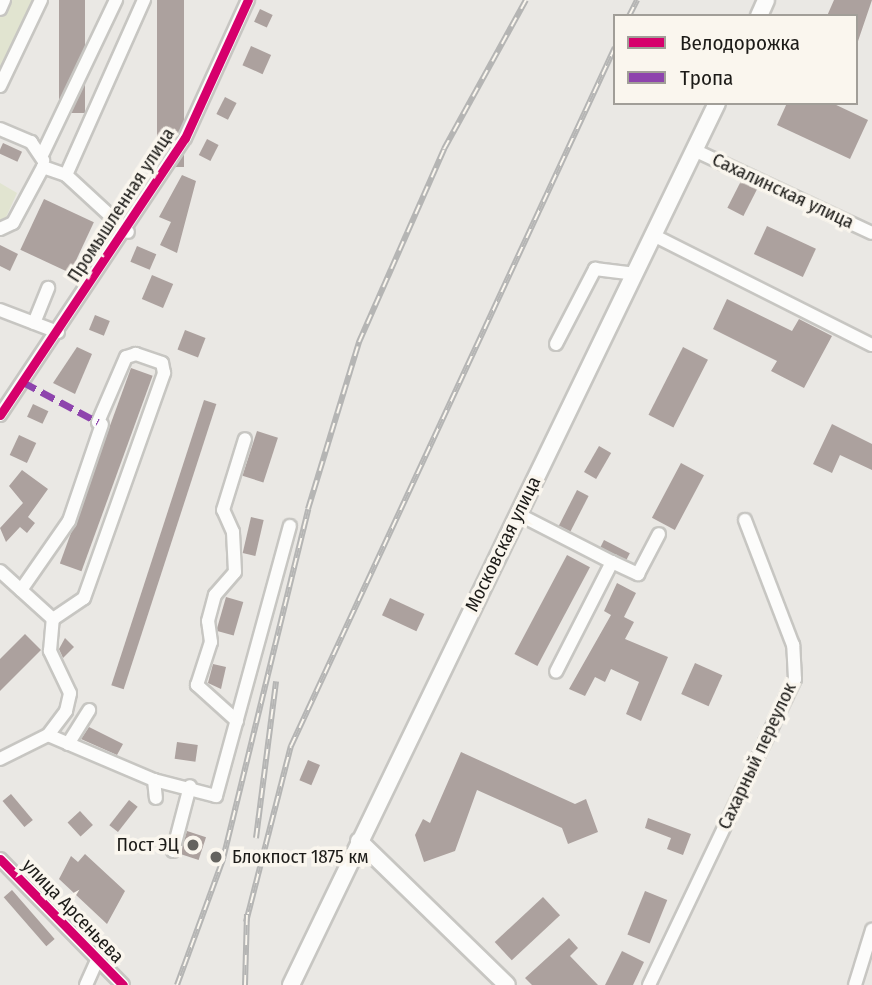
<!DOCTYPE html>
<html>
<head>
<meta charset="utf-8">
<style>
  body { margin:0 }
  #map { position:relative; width:872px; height:985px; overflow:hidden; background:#eae8e4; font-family:"Fira Sans Condensed",sans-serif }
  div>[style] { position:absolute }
  .green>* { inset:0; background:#e1e4d0 }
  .building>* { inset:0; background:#aca19e; transform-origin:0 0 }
  .roads { filter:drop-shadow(2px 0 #c7c6c2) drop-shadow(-2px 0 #c7c6c2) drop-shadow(0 2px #c7c6c2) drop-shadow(0 -2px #c7c6c2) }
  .minor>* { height:12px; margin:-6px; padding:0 6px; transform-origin:6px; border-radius:6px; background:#fcfcfb }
  .major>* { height:16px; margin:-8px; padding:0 8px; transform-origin:8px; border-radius:8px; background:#fcfcfb }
  .rail>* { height:6px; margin-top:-3px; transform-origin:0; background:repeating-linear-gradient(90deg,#faf6ee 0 10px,#b5b5b4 0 20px); box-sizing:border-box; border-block:2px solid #b5b5b4 }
  .quiet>* { height:7px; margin-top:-3.5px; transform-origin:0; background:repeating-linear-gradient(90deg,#8e44ad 0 14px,transparent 0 21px) }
  .cycleway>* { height:9px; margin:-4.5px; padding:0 4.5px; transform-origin:4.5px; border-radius:4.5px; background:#d6006c }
  .dots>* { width:19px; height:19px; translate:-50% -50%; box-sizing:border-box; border:4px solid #faf6ee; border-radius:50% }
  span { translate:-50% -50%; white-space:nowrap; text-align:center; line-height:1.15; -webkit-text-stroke:7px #faf6ee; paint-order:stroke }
  .street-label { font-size:19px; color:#1c1b18 }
  .poi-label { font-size:19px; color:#1c1b18 }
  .right { translate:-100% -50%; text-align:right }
  .left { translate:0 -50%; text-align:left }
  .legend { position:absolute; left:613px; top:14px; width:245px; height:91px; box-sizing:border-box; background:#faf6ee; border:2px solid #a19e98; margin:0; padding:9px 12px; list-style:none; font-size:21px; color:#1c1b18 }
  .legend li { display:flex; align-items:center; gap:14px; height:35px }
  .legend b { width:35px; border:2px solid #a19e98 }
</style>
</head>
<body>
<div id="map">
  <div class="green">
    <i style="clip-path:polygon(7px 0,38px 0,0 79px,0 16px)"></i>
    <i style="clip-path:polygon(0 183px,17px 193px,3px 224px,0 222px)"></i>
  </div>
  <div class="building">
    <i style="left:59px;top:0;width:26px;height:113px"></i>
    <i style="left:157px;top:0;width:27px;height:167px"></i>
    <i style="clip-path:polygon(834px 0,872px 0,856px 47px,856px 16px,827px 16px)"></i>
    <i style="left:260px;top:9px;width:14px;height:14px;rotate:25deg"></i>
    <i style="left:251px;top:46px;width:22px;height:21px;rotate:24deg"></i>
    <i style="left:225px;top:97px;width:13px;height:19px;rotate:27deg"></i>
    <i style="clip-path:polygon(787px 103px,832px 103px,868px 120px,850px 159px,777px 125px)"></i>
    <i style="left:207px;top:139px;width:13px;height:18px;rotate:27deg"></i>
    <i style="left:3px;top:143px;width:21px;height:11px;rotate:25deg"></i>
    <i style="clip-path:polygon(182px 175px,196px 181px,177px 253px,160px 245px,171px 222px,159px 217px)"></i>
    <i style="left:741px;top:181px;width:18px;height:30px;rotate:27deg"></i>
    <i style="left:44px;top:199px;width:55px;height:56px;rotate:25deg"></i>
    <i style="left:767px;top:226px;width:54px;height:31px;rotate:25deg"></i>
    <i style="clip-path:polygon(0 245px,18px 254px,10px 271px,0 266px)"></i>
    <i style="left:137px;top:246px;width:21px;height:17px;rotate:23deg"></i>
    <i style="left:152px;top:275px;width:23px;height:26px;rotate:23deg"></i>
    <i style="clip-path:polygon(727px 299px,792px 331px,799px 319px,832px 336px,804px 388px,771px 371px,777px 361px,713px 329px)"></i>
    <i style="left:95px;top:315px;width:16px;height:16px;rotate:22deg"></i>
    <i style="left:185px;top:330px;width:22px;height:21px;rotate:21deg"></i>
    <i style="clip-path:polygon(77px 347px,92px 354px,75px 394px,53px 383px)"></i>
    <i style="left:683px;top:347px;width:28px;height:76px;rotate:27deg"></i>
    <i style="left:131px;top:368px;width:23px;height:208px;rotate:20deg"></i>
    <i style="left:204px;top:400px;width:13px;height:300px;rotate:18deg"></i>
    <i style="left:33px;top:404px;width:17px;height:14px;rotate:25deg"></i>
    <i style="clip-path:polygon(832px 424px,872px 444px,872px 470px,840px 455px,832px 473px,813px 464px)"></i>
    <i style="left:257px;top:431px;width:22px;height:47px;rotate:18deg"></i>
    <i style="left:19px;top:435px;width:19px;height:22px;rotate:25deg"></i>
    <i style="left:599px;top:446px;width:14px;height:30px;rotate:30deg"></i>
    <i style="left:681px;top:463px;width:26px;height:62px;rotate:28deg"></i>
    <i style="clip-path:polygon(22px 470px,48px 489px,28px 517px,35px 523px,27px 533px,20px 527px,6px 542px,0 528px,23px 503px,9px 486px)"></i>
    <i style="left:577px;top:490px;width:13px;height:40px;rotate:27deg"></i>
    <i style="left:251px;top:517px;width:13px;height:37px;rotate:13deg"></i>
    <i style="left:604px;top:540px;width:29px;height:8px;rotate:27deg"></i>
    <i style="left:567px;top:555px;width:26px;height:112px;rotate:28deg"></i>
    <i style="clip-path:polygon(617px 583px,636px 593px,624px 617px,634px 622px,625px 639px,668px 657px,641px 721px,626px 714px,639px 682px,611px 669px,605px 682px,595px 677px,585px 696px,569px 689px,611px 615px,604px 611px)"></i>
    <i style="left:226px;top:597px;width:18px;height:35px;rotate:16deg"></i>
    <i style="left:390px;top:598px;width:38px;height:19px;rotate:25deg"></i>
    <i style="clip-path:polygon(25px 634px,41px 650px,0 691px,0 659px)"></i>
    <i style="clip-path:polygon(65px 638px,74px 647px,63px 658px,59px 649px)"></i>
    <i style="left:695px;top:663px;width:30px;height:34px;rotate:24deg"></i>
    <i style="clip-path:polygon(213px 664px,226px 667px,221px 689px,208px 683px)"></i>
    <i style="clip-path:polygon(89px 727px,123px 744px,117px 755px,81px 739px)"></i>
    <i style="left:177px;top:742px;width:21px;height:17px;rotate:8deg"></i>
    <i style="clip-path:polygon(461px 752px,575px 804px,586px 799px,598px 832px,568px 844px,562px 828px,477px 790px,455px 851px,424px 862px,415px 835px,423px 819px,430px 823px)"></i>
    <i style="left:308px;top:760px;width:13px;height:22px;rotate:23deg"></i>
    <i style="left:11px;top:794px;width:34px;height:11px;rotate:50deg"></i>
    <i style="left:129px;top:800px;width:11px;height:32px;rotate:38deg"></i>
    <i style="left:80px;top:811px;width:19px;height:17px;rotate:47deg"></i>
    <i style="clip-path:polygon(648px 818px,691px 834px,683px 855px,667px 849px,671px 838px,645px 828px)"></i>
    <i style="left:187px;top:831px;width:20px;height:24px;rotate:18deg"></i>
    <i style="clip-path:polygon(85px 854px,125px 891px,107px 924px,59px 879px,71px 856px,78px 862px)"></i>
    <i style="left:12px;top:890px;width:65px;height:11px;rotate:49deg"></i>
    <i style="left:645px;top:891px;width:24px;height:47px;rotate:22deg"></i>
    <i style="left:543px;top:897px;width:25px;height:66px;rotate:47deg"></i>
    <i style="clip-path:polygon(569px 938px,578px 948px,570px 956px,598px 985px,532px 985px,525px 978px)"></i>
    <i style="clip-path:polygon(622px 951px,644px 962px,633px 985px,605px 985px)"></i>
  </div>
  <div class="roads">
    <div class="minor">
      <i style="left:0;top:9px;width:10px;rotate:-66deg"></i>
      <i style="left:0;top:86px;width:95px;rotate:-64.5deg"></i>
      <i style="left:0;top:129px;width:34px;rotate:23deg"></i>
      <i style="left:31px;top:142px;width:22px;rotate:56deg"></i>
      <i style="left:694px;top:150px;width:196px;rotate:25deg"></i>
      <i style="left:43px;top:153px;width:170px;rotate:-64.5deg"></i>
      <i style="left:66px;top:175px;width:84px;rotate:42.6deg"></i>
      <i style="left:0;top:229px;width:14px;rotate:-25deg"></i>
      <i style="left:13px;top:223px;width:64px;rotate:-61.8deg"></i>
      <i style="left:43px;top:167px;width:24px;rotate:19deg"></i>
      <i style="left:66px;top:175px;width:192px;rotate:-66deg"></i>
      <i style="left:653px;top:235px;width:245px;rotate:26.7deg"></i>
      <i style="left:0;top:310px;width:62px;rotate:20.8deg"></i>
      <i style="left:34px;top:323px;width:38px;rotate:-68deg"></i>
      <i style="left:556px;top:344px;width:85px;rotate:-62.5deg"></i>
      <i style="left:595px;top:269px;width:39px;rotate:7deg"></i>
      <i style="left:0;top:415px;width:333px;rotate:-56.3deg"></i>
      <i style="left:185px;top:138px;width:152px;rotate:-65.5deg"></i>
      <i style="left:518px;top:514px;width:106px;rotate:27.1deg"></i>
      <i style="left:612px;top:562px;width:123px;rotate:117deg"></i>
      <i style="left:612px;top:562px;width:29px;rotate:25deg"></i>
      <i style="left:638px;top:574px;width:45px;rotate:-62.3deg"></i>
      <i style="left:0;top:571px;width:72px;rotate:42.2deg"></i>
      <i style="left:53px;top:619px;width:37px;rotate:-34deg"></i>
      <i style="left:84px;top:598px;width:239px;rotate:-70.4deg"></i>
      <i style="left:164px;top:373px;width:10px;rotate:-101deg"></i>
      <i style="left:162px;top:363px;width:28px;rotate:-161deg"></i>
      <i style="left:136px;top:354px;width:10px;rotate:163deg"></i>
      <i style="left:126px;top:357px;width:71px;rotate:113.3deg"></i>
      <i style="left:21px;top:590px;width:84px;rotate:-55.2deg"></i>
      <i style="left:69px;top:521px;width:102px;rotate:-71.2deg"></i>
      <i style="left:237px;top:721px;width:54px;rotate:-138deg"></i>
      <i style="left:197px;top:685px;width:45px;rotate:-72deg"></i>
      <i style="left:211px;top:642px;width:21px;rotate:-98deg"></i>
      <i style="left:208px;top:621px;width:27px;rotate:-75deg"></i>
      <i style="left:215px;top:595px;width:30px;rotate:-49deg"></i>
      <i style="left:235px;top:572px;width:40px;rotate:-92.9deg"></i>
      <i style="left:233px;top:532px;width:24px;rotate:-114deg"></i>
      <i style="left:223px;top:510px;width:74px;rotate:-72.8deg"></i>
      <i style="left:48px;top:735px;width:115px;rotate:23deg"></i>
      <i style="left:154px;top:780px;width:18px;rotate:84deg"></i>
      <i style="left:68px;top:744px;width:40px;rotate:-58deg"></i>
      <i style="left:0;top:759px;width:54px;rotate:-26.6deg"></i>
      <i style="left:48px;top:735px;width:30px;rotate:-53deg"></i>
      <i style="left:66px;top:711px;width:18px;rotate:-77deg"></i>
      <i style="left:70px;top:693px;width:47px;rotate:-115.5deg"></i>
      <i style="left:50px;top:651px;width:32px;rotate:-85deg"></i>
      <i style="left:154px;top:780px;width:64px;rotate:14.5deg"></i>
      <i style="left:216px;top:796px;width:280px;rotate:-74.7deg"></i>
      <i style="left:173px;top:851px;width:67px;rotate:-75.3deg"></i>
      <i style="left:0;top:859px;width:176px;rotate:45.7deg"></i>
      <i style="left:86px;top:985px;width:24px;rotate:-66deg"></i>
      <i style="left:649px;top:985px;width:339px;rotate:-64.5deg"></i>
      <i style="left:795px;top:679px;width:34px;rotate:-93deg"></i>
      <i style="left:793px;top:645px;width:134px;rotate:-111deg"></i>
      <i style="left:855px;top:985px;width:58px;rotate:-72.8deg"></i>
    </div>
    <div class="major">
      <i style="left:759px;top:16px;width:17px;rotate:-66deg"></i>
      <i style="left:359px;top:841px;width:206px;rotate:44.2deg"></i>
      <i style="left:291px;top:985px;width:979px;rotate:-64.22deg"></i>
    </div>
  </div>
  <div class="rail">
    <i style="left:629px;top:16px;width:18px;rotate:-63deg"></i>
    <i style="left:256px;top:838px;width:158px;rotate:-82.7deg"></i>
    <i style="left:246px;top:922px;width:182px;rotate:-75.7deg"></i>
    <i style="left:291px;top:746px;width:770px;rotate:-65.13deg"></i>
    <i style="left:177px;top:985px;width:134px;rotate:-69.9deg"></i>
    <i style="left:223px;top:859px;width:360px;rotate:-76.3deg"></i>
    <i style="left:308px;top:509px;width:175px;rotate:-73deg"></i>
    <i style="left:359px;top:342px;width:211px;rotate:-66.2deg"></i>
    <i style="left:444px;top:149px;width:170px;rotate:-61.2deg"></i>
    <i style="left:245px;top:985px;width:71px;rotate:-88.4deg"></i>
  </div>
  <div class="quiet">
    <i style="left:23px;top:382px;width:85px;rotate:28.1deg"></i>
  </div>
  <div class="cycleway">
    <i style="left:0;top:415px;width:333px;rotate:-56.3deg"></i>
    <i style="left:185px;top:138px;width:152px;rotate:-65.5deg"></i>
    <i style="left:0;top:859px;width:176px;rotate:45.7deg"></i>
  </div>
  <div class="dots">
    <i style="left:193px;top:845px;background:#64635f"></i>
    <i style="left:216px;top:857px;background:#64635f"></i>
  </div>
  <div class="street-label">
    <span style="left:783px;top:191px;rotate:25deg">Сахалинская улица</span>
    <span style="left:121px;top:205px;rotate:-57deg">Промышленная улица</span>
    <span style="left:503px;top:544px;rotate:-64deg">Московская улица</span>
    <span style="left:757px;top:756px;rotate:-65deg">Сахарный переулок</span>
    <span style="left:73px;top:911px;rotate:46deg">улица Арсеньева</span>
  </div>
  <div class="poi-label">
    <span class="right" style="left:179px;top:845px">Пост ЭЦ</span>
    <span class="left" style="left:232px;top:857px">Блокпост 1875 км</span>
  </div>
  <ul class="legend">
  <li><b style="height:9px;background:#d6006c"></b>Велодорожка</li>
  <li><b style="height:9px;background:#8e44ad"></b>Тропа</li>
  </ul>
</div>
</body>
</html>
